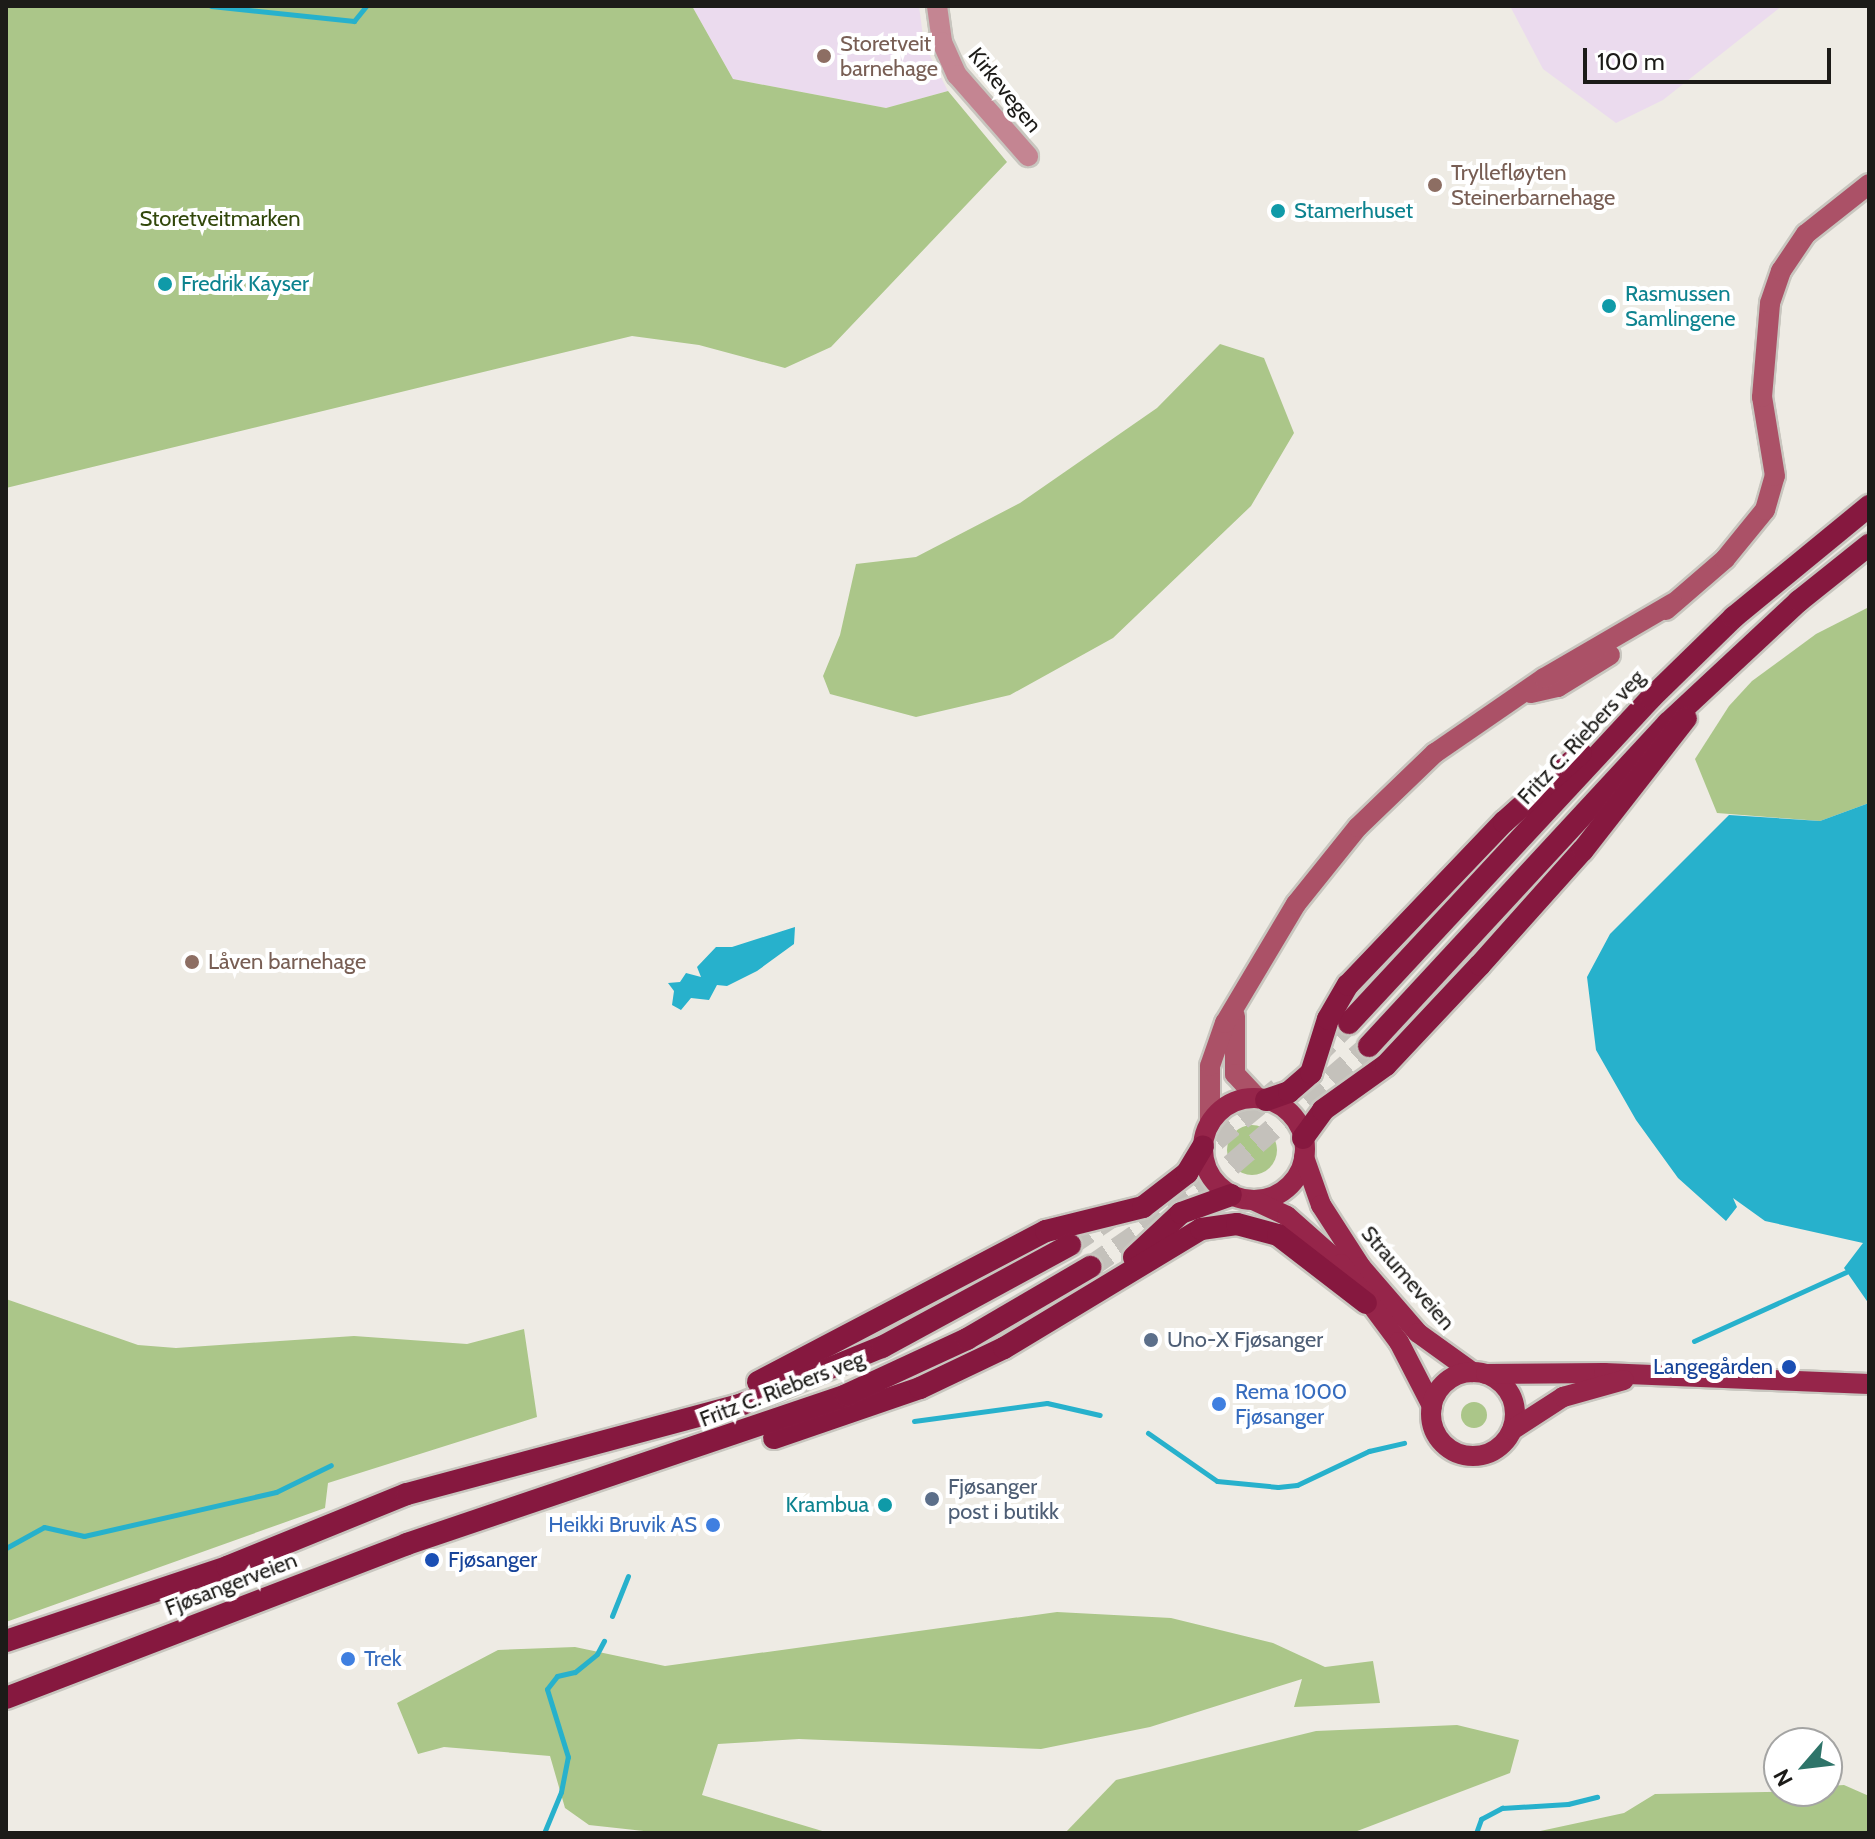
<!DOCTYPE html>
<html>
<head>
<meta charset="utf-8">
<style>
  body { margin:0 }
  #map { position:relative; width:1875px; height:1839px; overflow:hidden; background:#eeebe4; font-family:Cabin,sans-serif }
  div>[style] { position:absolute }
  .education>* { inset:0; background:#ebdbee }
  .green>* { inset:0; background:#abc689 }
  .round { border-radius:50% }
  .water>* { inset:0; background:#27b1cc }
  .stream>* { height:5px; margin:-2.5px; padding:0 2.5px; transform-origin:2.5px; border-radius:2.5px; background:#27b1cc }
  .trunk-tunnel>* { height:22px; margin-top:-11px; transform-origin:0; background:repeating-linear-gradient(90deg,#c4c1bb 0 22px,transparent 0 33px) }
  .roads { filter:drop-shadow(2px 0 #c8c6bf) drop-shadow(-2px 0 #c8c6bf) drop-shadow(0 2px #c8c6bf) drop-shadow(0 -2px #c8c6bf) }
  .tertiary>* { height:20px; margin:-10px; padding:0 10px; transform-origin:10px; border-radius:10px; background:#c48592 }
  .secondary>* { height:20px; margin:-10px; padding:0 10px; transform-origin:10px; border-radius:10px; background:#ab5167 }
  .primary>* { height:20px; margin:-10px; padding:0 10px; transform-origin:10px; border-radius:10px; background:#96254a }
  .primary>.ring { margin:-10px; padding:0; box-sizing:content-box; background:none; border:20px solid #96254a; border-radius:50% }
  .trunk>* { height:22px; margin:-11px; padding:0 11px; transform-origin:11px; border-radius:11px; background:#86183f }
  .dots>* { width:22px; height:22px; translate:-50% -50%; box-sizing:border-box; border:4px solid #fff; border-radius:50% }
  span { translate:-50% -50%; white-space:nowrap; text-align:center; line-height:1.15; -webkit-text-stroke:8px #fff; paint-order:stroke }
  .education-label { font-size:22px; color:#785e54 }
  .left { translate:0 -50%; text-align:left }
  .street-label { font-size:22px; color:#1c1b18 }
  .culture-label { font-size:22px; color:#0d838f }
  .right { translate:-100% -50%; text-align:right }
  .park-label { font-size:22px; color:#32470b }
  .service-label { font-size:22px; color:#4e5e75 }
  .transit-label { font-size:22px; color:#164399 }
  .shop-label { font-size:22px; color:#366cbe }
  .frame { position:absolute; inset:0; border:8px solid #1c1b18; pointer-events:none }
  .north { position:absolute; left:1763px; top:1727px; width:80px; height:80px; box-sizing:border-box; background:#fff; border:2px solid #a4a4a3; border-radius:50%; rotate:242deg; font-size:22px; font-weight:700; line-height:32px; text-align:center; color:#1c1b18 }
  .north::after { content:''; display:block; margin:auto; width:28px; height:36px; background:#2e7469; clip-path:polygon(50% 0,100% 100%,50% 72%,0 100%) }
  .scale { position:absolute; left:1583px; top:48px; width:248px; height:36px; box-sizing:border-box; border:4px solid #1c1b18; border-top:0; padding-left:10px; font-size:24px; line-height:28px; white-space:nowrap; color:#1c1b18; -webkit-text-stroke:6px #fff; paint-order:stroke }
</style>
</head>
<body>
<div id="map">
  <div class="education">
    <i style="clip-path:polygon(692px 6px,919px 6px,924px 44px,948px 91px,886px 108px,733px 79px)"></i>
    <i style="clip-path:polygon(1510px 6px,1782px 6px,1663px 100px,1616px 123px,1543px 69px)"></i>
  </div>
  <div class="green">
    <i style="clip-path:polygon(6px 6px,692px 6px,733px 79px,886px 108px,948px 91px,1007px 162px,831px 347px,785px 368px,699px 345px,632px 336px,6px 488px)"></i>
    <i style="clip-path:polygon(1220px 344px,1264px 358px,1294px 433px,1251px 506px,1113px 638px,1010px 695px,916px 717px,830px 694px,823px 676px,840px 635px,856px 564px,916px 557px,1020px 503px,1157px 408px)"></i>
    <i style="clip-path:polygon(1869px 607px,1869px 803px,1820px 821px,1717px 813px,1695px 759px,1729px 706px,1752px 681px,1816px 634px)"></i>
    <i class="round" style="left:1227px;top:1125px;width:50px;height:50px"></i>
    <i style="clip-path:polygon(6px 1299px,138px 1345px,176px 1348px,354px 1336px,467px 1344px,524px 1329px,537px 1417px,328px 1483px,325px 1508px,6px 1622px)"></i>
    <i class="round" style="left:1461px;top:1402px;width:26px;height:26px"></i>
    <i style="clip-path:polygon(1057px 1612px,1171px 1618px,1273px 1643px,1325px 1667px,1373px 1661px,1380px 1703px,1294px 1707px,1302px 1679px,1150px 1727px,1041px 1749px,799px 1739px,718px 1744px,702px 1795px,829px 1833px,662px 1833px,589px 1825px,565px 1808px,550px 1756px,444px 1747px,418px 1754px,397px 1703px,498px 1650px,575px 1647px,665px 1666px)"></i>
    <i style="clip-path:polygon(1457px 1725px,1519px 1740px,1510px 1773px,1352px 1833px,1065px 1833px,1116px 1780px,1316px 1731px)"></i>
    <i style="clip-path:polygon(1844px 1785px,1869px 1796px,1869px 1833px,1531px 1833px,1624px 1813px,1655px 1794px,1827px 1791px,1827px 1786px)"></i>
  </div>
  <div class="water">
    <i style="clip-path:polygon(1869px 803px,1869px 1304px,1844px 1268px,1863px 1243px,1765px 1221px,1733px 1198px,1737px 1207px,1726px 1221px,1678px 1178px,1636px 1120px,1596px 1050px,1587px 977px,1610px 934px,1729px 815px,1820px 821px)"></i>
    <i style="clip-path:polygon(795px 927px,794px 944px,757px 971px,727px 986px,717px 985px,709px 1000px,691px 998px,681px 1010px,672px 1005px,674px 991px,668px 983px,680px 982px,686px 973px,701px 977px,697px 967px,716px 947px,732px 947px)"></i>
  </div>
  <div class="stream">
    <i style="left:211px;top:6px;width:144px;rotate:6deg"></i>
    <i style="left:354px;top:21px;width:19px;rotate:-51deg"></i>
    <i style="left:1694px;top:1341px;width:167px;rotate:-24.4deg"></i>
    <i style="left:914px;top:1421px;width:134px;rotate:-7.7deg"></i>
    <i style="left:1047px;top:1403px;width:54px;rotate:12.8deg"></i>
    <i style="left:1148px;top:1433px;width:84px;rotate:34.8deg"></i>
    <i style="left:1217px;top:1481px;width:61px;rotate:5.6deg"></i>
    <i style="left:1278px;top:1487px;width:19px;rotate:-6deg"></i>
    <i style="left:1297px;top:1485px;width:80px;rotate:-25.3deg"></i>
    <i style="left:1369px;top:1451px;width:36px;rotate:-13deg"></i>
    <i style="left:6px;top:1548px;width:43px;rotate:-28.9deg"></i>
    <i style="left:44px;top:1527px;width:41px;rotate:12.7deg"></i>
    <i style="left:84px;top:1536px;width:197px;rotate:-12.9deg"></i>
    <i style="left:276px;top:1492px;width:61px;rotate:-26.1deg"></i>
    <i style="left:612px;top:1616px;width:43px;rotate:-68.2deg"></i>
    <i style="left:544px;top:1833px;width:44px;rotate:-67.5deg"></i>
    <i style="left:561px;top:1792px;width:36px;rotate:-79deg"></i>
    <i style="left:568px;top:1757px;width:71px;rotate:-107.2deg"></i>
    <i style="left:547px;top:1689px;width:16px;rotate:-52deg"></i>
    <i style="left:557px;top:1676px;width:18px;rotate:-13deg"></i>
    <i style="left:575px;top:1672px;width:28px;rotate:-39deg"></i>
    <i style="left:597px;top:1654px;width:15px;rotate:-62deg"></i>
    <i style="left:1476px;top:1833px;width:15px;rotate:-70deg"></i>
    <i style="left:1481px;top:1819px;width:24px;rotate:-28deg"></i>
    <i style="left:1502px;top:1808px;width:66px;rotate:-3.5deg"></i>
    <i style="left:1568px;top:1804px;width:30px;rotate:-14deg"></i>
  </div>
  <div class="trunk-tunnel">
    <i style="left:1313px;top:1058px;width:50px;rotate:-44.2deg"></i>
    <i style="left:1190px;top:1161px;width:114px;rotate:-39.3deg"></i>
    <i style="left:1070px;top:1245px;width:52px;rotate:-34deg"></i>
    <i style="left:1090px;top:1267px;width:141px;rotate:-34.6deg"></i>
    <i style="left:1206px;top:1187px;width:216px;rotate:-40.9deg"></i>
  </div>
  <div class="roads">
    <div class="tertiary">
      <i style="left:937px;top:6px;width:36px;rotate:82deg"></i>
      <i style="left:942px;top:42px;width:36px;rotate:66deg"></i>
      <i style="left:957px;top:75px;width:108px;rotate:48.8deg"></i>
    </div>
    <div class="secondary">
      <i style="left:1666px;top:610px;width:78px;rotate:-40.8deg"></i>
      <i style="left:1725px;top:559px;width:63px;rotate:-50.8deg"></i>
      <i style="left:1765px;top:510px;width:35px;rotate:-74deg"></i>
      <i style="left:1775px;top:476px;width:80px;rotate:-99.3deg"></i>
      <i style="left:1762px;top:397px;width:94px;rotate:-85.1deg"></i>
      <i style="left:1770px;top:303px;width:34px;rotate:-71deg"></i>
      <i style="left:1781px;top:271px;width:45px;rotate:-56deg"></i>
      <i style="left:1806px;top:234px;width:80px;rotate:-38.4deg"></i>
      <i style="left:1531px;top:693px;width:28px;rotate:-13deg"></i>
      <i style="left:1558px;top:687px;width:61px;rotate:-31.6deg"></i>
      <i style="left:1235px;top:1016px;width:58px;rotate:90deg"></i>
      <i style="left:1235px;top:1074px;width:33px;rotate:47deg"></i>
      <i style="left:1210px;top:1123px;width:57px;rotate:-90deg"></i>
      <i style="left:1210px;top:1066px;width:46px;rotate:-70.8deg"></i>
      <i style="left:1225px;top:1023px;width:139px;rotate:-59.2deg"></i>
      <i style="left:1296px;top:904px;width:99px;rotate:-51.2deg"></i>
      <i style="left:1358px;top:827px;width:107px;rotate:-43.9deg"></i>
      <i style="left:1435px;top:753px;width:132px;rotate:-34.5deg"></i>
      <i style="left:1544px;top:678px;width:149px;rotate:-30.2deg"></i>
    </div>
    <div class="primary">
      <i class="ring" style="left:1203px;top:1098px;width:82px;height:82px"></i>
      <i style="left:1304px;top:1157px;width:51px;rotate:70.5deg"></i>
      <i style="left:1321px;top:1205px;width:74px;rotate:57.2deg"></i>
      <i style="left:1361px;top:1267px;width:87px;rotate:49.2deg"></i>
      <i style="left:1418px;top:1333px;width:67px;rotate:35.8deg"></i>
      <i style="left:1255px;top:1201px;width:35px;rotate:25deg"></i>
      <i style="left:1287px;top:1216px;width:72px;rotate:41.6deg"></i>
      <i style="left:1341px;top:1264px;width:97px;rotate:53.4deg"></i>
      <i style="left:1399px;top:1342px;width:72px;rotate:62.7deg"></i>
      <i class="ring" style="left:1431px;top:1372px;width:64px;height:64px"></i>
      <i style="left:1486px;top:1374px;width:118px;rotate:-0.5deg"></i>
      <i style="left:1604px;top:1373px;width:265px;rotate:2.4deg"></i>
      <i style="left:1512px;top:1430px;width:61px;rotate:-32.9deg"></i>
      <i style="left:1563px;top:1397px;width:63px;rotate:-15.6deg"></i>
    </div>
    <div class="trunk">
      <i style="left:1349px;top:1023px;width:444px;rotate:-47.1deg"></i>
      <i style="left:1651px;top:698px;width:116px;rotate:-44.3deg"></i>
      <i style="left:1734px;top:617px;width:175px;rotate:-39.4deg"></i>
      <i style="left:1369px;top:1046px;width:440px;rotate:-47.2deg"></i>
      <i style="left:1668px;top:723px;width:179px;rotate:-43deg"></i>
      <i style="left:1799px;top:601px;width:90px;rotate:-38.7deg"></i>
      <i style="left:1266px;top:1100px;width:24px;rotate:-19deg"></i>
      <i style="left:1289px;top:1092px;width:29px;rotate:-41deg"></i>
      <i style="left:1311px;top:1073px;width:57px;rotate:-72.5deg"></i>
      <i style="left:1328px;top:1019px;width:39px;rotate:-60deg"></i>
      <i style="left:1348px;top:985px;width:226px;rotate:-46.3deg"></i>
      <i style="left:1504px;top:822px;width:103px;rotate:-41.9deg"></i>
      <i style="left:1303px;top:1138px;width:34px;rotate:-54deg"></i>
      <i style="left:1323px;top:1110px;width:77px;rotate:-35.5deg"></i>
      <i style="left:1386px;top:1065px;width:137px;rotate:-46.8deg"></i>
      <i style="left:1480px;top:965px;width:154px;rotate:-48.2deg"></i>
      <i style="left:1583px;top:850px;width:167px;rotate:-52deg"></i>
      <i style="left:1134px;top:1257px;width:64px;rotate:-43.1deg"></i>
      <i style="left:1181px;top:1213px;width:53px;rotate:-19.8deg"></i>
      <i style="left:758px;top:1382px;width:325px;rotate:-27.7deg"></i>
      <i style="left:1046px;top:1231px;width:100px;rotate:-13.9deg"></i>
      <i style="left:1143px;top:1207px;width:56px;rotate:-37.7deg"></i>
      <i style="left:1187px;top:1173px;width:31px;rotate:-59deg"></i>
      <i style="left:774px;top:1438px;width:154px;rotate:-18.9deg"></i>
      <i style="left:920px;top:1388px;width:93px;rotate:-25.5deg"></i>
      <i style="left:1004px;top:1348px;width:230px;rotate:-31.1deg"></i>
      <i style="left:1201px;top:1229px;width:36px;rotate:-8deg"></i>
      <i style="left:1237px;top:1224px;width:42px;rotate:15deg"></i>
      <i style="left:1278px;top:1235px;width:111px;rotate:37.7deg"></i>
      <i style="left:6px;top:1641px;width:233px;rotate:-18.5deg"></i>
      <i style="left:227px;top:1567px;width:194px;rotate:-22.1deg"></i>
      <i style="left:407px;top:1494px;width:347px;rotate:-15deg"></i>
      <i style="left:742px;top:1404px;width:151px;rotate:-22.2deg"></i>
      <i style="left:882px;top:1347px;width:214px;rotate:-28.5deg"></i>
      <i style="left:6px;top:1698px;width:430px;rotate:-21deg"></i>
      <i style="left:407px;top:1544px;width:464px;rotate:-18.7deg"></i>
      <i style="left:846px;top:1395px;width:133px;rotate:-24.8deg"></i>
      <i style="left:967px;top:1339px;width:143px;rotate:-30.3deg"></i>
    </div>
  </div>
  <div class="dots">
    <i style="left:824px;top:56px;background:#8d6e63"></i>
    <i style="left:1435px;top:185px;background:#8d6e63"></i>
    <i style="left:1278px;top:211px;background:#0f9aa8"></i>
    <i style="left:165px;top:284px;background:#0f9aa8"></i>
    <i style="left:1609px;top:306px;background:#0f9aa8"></i>
    <i style="left:192px;top:962px;background:#8d6e63"></i>
    <i style="left:1151px;top:1340px;background:#5c6f8a"></i>
    <i style="left:1789px;top:1367px;background:#1a4fb4"></i>
    <i style="left:1219px;top:1404px;background:#3f7fe0"></i>
    <i style="left:932px;top:1499px;background:#5c6f8a"></i>
    <i style="left:885px;top:1505px;background:#0f9aa8"></i>
    <i style="left:713px;top:1525px;background:#3f7fe0"></i>
    <i style="left:432px;top:1560px;background:#1a4fb4"></i>
    <i style="left:348px;top:1659px;background:#3f7fe0"></i>
  </div>
  <div class="education-label">
    <span class="left" style="left:840px;top:56px">Storetveit<br>barnehage</span>
    <span class="left" style="left:1451px;top:185px">Tryllefløyten<br>Steinerbarnehage</span>
    <span class="left" style="left:208px;top:962px">Låven barnehage</span>
  </div>
  <div class="street-label">
    <span style="left:1005px;top:90px;rotate:51deg">Kirkevegen</span>
    <span style="left:1581px;top:737px;rotate:-47deg">Fritz C. Riebers veg</span>
    <span style="left:1408px;top:1278px;rotate:49deg">Straumeveien</span>
    <span style="left:782px;top:1389px;rotate:-21deg">Fritz C. Riebers veg</span>
    <span style="left:231px;top:1584px;rotate:-21deg">Fjøsangerveien</span>
  </div>
  <div class="culture-label">
    <span class="left" style="left:1294px;top:211px">Stamerhuset</span>
    <span class="left" style="left:181px;top:284px">Fredrik Kayser</span>
    <span class="left" style="left:1625px;top:306px">Rasmussen<br>Samlingene</span>
    <span class="right" style="left:869px;top:1505px">Krambua</span>
  </div>
  <div class="park-label">
    <span style="left:220px;top:219px">Storetveitmarken</span>
  </div>
  <div class="service-label">
    <span class="left" style="left:1167px;top:1340px">Uno-X Fjøsanger</span>
    <span class="left" style="left:948px;top:1499px">Fjøsanger<br>post i butikk</span>
  </div>
  <div class="transit-label">
    <span class="right" style="left:1773px;top:1367px">Langegården</span>
    <span class="left" style="left:448px;top:1560px">Fjøsanger</span>
  </div>
  <div class="shop-label">
    <span class="left" style="left:1235px;top:1404px">Rema 1000<br>Fjøsanger</span>
    <span class="right" style="left:697px;top:1525px">Heikki Bruvik AS</span>
    <span class="left" style="left:364px;top:1659px">Trek</span>
  </div>
  <div class="frame"></div>
  <div class="north">N</div>
  <div class="scale">100 m</div>
</div>
</body>
</html>
